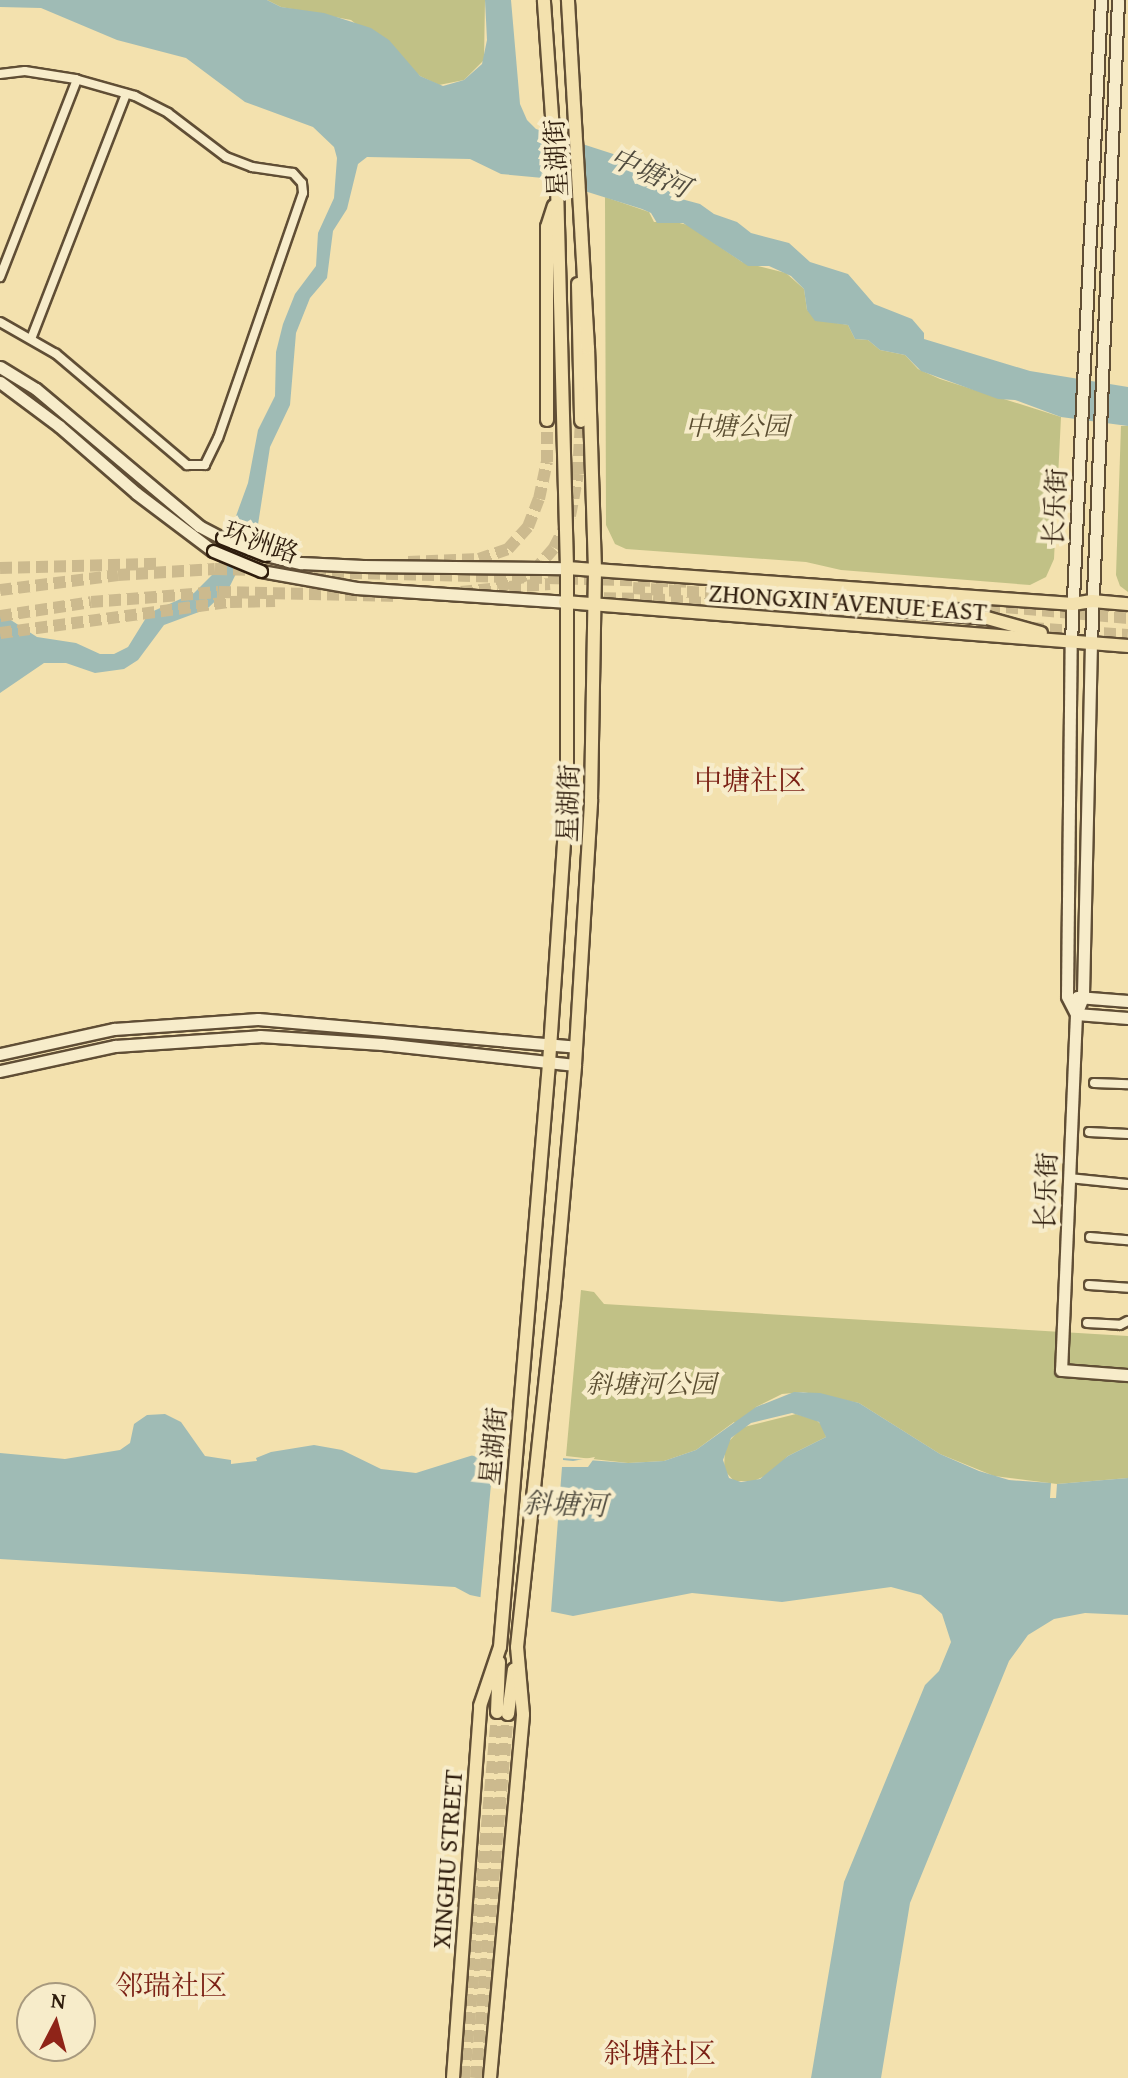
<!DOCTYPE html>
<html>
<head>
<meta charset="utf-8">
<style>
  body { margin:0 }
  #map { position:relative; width:1128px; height:2078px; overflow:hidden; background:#f3e1ae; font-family:"Gentium Book Plus","Noto Serif SC",serif }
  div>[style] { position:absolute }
  .green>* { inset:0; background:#c1c186 }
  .water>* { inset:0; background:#9fbbb5 }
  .pier>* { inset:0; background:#f3e1ae }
  .primary-tunnel>* { height:12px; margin-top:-6px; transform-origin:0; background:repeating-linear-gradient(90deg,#ccba8e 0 12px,transparent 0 18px) }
  .roads { filter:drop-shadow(2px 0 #604e35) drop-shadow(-2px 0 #604e35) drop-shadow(0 2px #604e35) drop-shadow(0 -2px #604e35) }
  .street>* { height:8px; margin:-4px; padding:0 4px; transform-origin:4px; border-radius:4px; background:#f7ecca }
  .secondary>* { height:11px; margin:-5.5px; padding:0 5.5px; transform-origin:5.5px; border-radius:5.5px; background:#f7ecca }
  .primary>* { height:12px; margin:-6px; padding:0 6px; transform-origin:6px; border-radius:6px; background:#f3e1ae }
  .bridges { filter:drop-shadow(2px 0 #2f1d0d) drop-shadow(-2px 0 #2f1d0d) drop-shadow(0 2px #2f1d0d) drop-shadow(0 -2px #2f1d0d) }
  .secondary-bridge>* { height:11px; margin:-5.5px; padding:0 5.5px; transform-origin:5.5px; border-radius:5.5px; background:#f7ecca }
  span { translate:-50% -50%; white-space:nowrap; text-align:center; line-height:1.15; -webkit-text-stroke:8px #f7ecca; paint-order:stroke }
  .street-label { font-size:26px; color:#2f1d0d }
  .park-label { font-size:26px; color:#5b4e31; font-style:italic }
  .water-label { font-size:28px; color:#514c3f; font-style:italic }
  .neighbourhood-label { font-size:28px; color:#7a1f14 }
  .north { position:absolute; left:16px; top:1982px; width:80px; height:80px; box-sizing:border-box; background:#f7ecca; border:2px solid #a7997e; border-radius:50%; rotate:6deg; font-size:22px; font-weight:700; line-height:32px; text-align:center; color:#2f1d0d }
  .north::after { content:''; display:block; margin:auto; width:28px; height:36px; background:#8f2418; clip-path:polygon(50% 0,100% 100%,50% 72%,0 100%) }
</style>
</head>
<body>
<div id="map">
  <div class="green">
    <i style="clip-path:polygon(267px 0,485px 0,484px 60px,464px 80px,439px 85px,420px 76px,351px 20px,281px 7px)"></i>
    <i style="clip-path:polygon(605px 197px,649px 212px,654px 222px,671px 221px,688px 225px,742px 262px,786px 273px,804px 289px,807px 310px,831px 322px,848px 325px,855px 339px,868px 340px,880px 350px,905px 355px,918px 369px,940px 379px,1061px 417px,1054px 559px,1046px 577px,1030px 585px,841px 570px,806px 562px,626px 549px,615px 544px,606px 525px)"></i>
    <i style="clip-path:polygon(1121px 426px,1128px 426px,1128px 592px,1120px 586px,1116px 575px)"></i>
    <i style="clip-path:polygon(581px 1290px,594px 1292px,604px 1304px,1128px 1336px,1128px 1478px,1057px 1484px,994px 1476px,940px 1454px,859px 1403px,803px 1392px,782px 1394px,756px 1407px,744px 1427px,796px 1414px,816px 1420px,824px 1427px,826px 1437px,788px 1456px,769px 1474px,754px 1481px,734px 1481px,724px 1470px,725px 1446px,740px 1429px,734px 1422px,696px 1450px,664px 1461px,628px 1463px,566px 1456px)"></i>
  </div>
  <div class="water">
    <i style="clip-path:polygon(0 0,267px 0,281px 7px,324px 13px,371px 28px,389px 40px,420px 76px,443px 86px,464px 80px,482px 64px,487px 40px,485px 0,511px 0,520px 104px,527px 120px,536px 129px,638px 162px,649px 169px,674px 197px,700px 204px,714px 214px,737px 222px,751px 233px,789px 243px,810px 262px,848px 274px,874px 304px,912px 319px,924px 333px,924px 339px,1030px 371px,1128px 387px,1128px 426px,1061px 417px,1015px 400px,998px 399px,921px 371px,905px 355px,880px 350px,868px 340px,855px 339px,848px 325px,815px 321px,807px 310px,804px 289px,791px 276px,769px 266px,748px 266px,683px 223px,657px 223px,651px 213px,642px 209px,543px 178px,501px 174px,470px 159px,367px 157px,358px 164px,347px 209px,333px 231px,327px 278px,310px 298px,296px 333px,290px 405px,270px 447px,257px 531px,229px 588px,207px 609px,164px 625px,138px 660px,124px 669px,95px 673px,66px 663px,44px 663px,0 693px,0 613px,37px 637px,76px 643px,100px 654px,114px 654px,128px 647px,149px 613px,194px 593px,216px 571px,248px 483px,258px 430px,275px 396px,276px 352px,283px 324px,295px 294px,316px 266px,318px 233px,334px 198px,337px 158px,334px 147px,313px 127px,245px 102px,186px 58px,117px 40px,41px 8px,0 7px)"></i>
    <i style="clip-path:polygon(evenodd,794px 1392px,820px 1393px,859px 1403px,940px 1454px,979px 1471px,1009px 1480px,1051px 1483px,1050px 1498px,1056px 1498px,1057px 1484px,1128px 1478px,1128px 1615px,1085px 1613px,1054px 1619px,1028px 1635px,1009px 1661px,910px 1903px,881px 2078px,811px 2078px,844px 1882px,925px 1685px,939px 1671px,951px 1642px,942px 1614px,921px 1595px,891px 1587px,782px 1602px,692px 1593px,573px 1616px,470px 1595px,455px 1587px,0 1559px,0 1453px,65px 1459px,120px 1450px,130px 1443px,134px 1424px,147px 1415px,165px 1414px,181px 1422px,205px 1456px,231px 1460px,231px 1464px,257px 1461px,256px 1458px,271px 1452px,314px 1445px,342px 1450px,381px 1469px,416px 1473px,483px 1452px,628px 1463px,664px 1461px,696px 1450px,756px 1407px,794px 1392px,792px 1413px,819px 1422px,826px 1437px,788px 1456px,760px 1479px,741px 1482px,729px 1478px,723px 1460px,731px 1438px,751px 1423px,792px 1413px)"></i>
  </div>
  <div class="pier">
    <i style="clip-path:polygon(494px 1448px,563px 1452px,563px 1460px,573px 1461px,595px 1457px,588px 1467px,562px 1467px,551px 1612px,480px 1602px,493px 1463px,471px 1455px,476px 1449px,493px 1455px)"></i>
  </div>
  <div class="primary-tunnel">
    <i style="left:408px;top:562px;width:71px;rotate:-2.4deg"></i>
    <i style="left:479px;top:559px;width:31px;rotate:-19deg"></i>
    <i style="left:508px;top:549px;width:30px;rotate:-48deg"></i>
    <i style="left:528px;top:527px;width:30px;rotate:-69deg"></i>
    <i style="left:539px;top:499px;width:38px;rotate:-78deg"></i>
    <i style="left:547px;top:462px;width:42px;rotate:-90deg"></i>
    <i style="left:0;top:568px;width:158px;rotate:-1.5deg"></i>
    <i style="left:278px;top:571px;width:413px;rotate:1.5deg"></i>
    <i style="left:509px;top:587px;width:41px;rotate:-4.2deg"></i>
    <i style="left:633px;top:588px;width:102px;rotate:3.9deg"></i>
    <i style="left:0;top:590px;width:119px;rotate:-7.2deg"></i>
    <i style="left:118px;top:575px;width:97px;rotate:-3.5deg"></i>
    <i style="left:215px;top:569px;width:45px;rotate:1.3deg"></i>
    <i style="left:461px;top:592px;width:37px;rotate:-6deg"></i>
    <i style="left:498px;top:588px;width:40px;rotate:-25deg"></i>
    <i style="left:534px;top:571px;width:30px;rotate:-49deg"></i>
    <i style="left:554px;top:548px;width:36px;rotate:-63deg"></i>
    <i style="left:570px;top:516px;width:43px;rotate:-79.2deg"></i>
    <i style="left:578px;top:474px;width:53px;rotate:-86.8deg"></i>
    <i style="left:881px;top:596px;width:248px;rotate:5.1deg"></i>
    <i style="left:586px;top:598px;width:67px;rotate:0.9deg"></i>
    <i style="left:653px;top:599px;width:354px;rotate:4.4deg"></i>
    <i style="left:0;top:616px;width:92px;rotate:-8.7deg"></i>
    <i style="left:91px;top:602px;width:128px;rotate:-4.5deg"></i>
    <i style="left:219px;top:592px;width:180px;rotate:1.3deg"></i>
    <i style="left:1032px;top:628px;width:96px;rotate:4.2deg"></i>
    <i style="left:0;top:633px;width:232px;rotate:-7.7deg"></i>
    <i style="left:230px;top:602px;width:45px;rotate:-1.3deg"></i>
    <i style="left:464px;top:2078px;width:367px;rotate:-84.8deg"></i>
    <i style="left:476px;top:2078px;width:365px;rotate:-85deg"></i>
  </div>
  <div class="roads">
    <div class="street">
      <i style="left:0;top:74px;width:25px;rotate:-7deg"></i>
      <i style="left:25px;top:71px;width:51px;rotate:9.1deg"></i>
      <i style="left:75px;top:79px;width:62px;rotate:15.8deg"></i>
      <i style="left:135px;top:96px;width:37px;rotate:27deg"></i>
      <i style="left:168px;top:113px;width:73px;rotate:37.2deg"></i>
      <i style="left:226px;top:157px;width:28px;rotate:21deg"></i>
      <i style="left:252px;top:167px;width:41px;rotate:8.3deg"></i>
      <i style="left:293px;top:173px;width:13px;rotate:48deg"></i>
      <i style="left:302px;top:183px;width:10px;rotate:84deg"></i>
      <i style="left:303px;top:193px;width:259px;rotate:109.1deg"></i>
      <i style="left:218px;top:438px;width:30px;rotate:116deg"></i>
      <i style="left:205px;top:465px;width:18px;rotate:180deg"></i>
      <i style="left:187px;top:465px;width:172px;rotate:-139.7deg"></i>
      <i style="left:56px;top:354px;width:64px;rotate:-150.3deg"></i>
      <i style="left:0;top:277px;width:212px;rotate:-68.7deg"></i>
      <i style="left:31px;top:339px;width:263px;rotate:-68.8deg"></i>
      <i style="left:1094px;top:1083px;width:34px;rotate:2deg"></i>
      <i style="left:1089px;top:1132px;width:39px;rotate:3deg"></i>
      <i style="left:1069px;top:1178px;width:59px;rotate:5.8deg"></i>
      <i style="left:1090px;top:1237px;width:38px;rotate:5deg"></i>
      <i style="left:1089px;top:1285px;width:39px;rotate:4deg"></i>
      <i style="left:1087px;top:1323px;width:33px;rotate:3deg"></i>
      <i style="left:1120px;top:1325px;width:9px;rotate:-27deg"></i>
    </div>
    <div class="secondary">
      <i style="left:1118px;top:0;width:643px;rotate:92.41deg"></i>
      <i style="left:1091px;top:642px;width:355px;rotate:91.3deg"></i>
      <i style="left:1083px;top:997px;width:18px;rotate:112deg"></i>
      <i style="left:1076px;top:1014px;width:356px;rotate:92.4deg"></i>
      <i style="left:1061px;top:1370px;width:67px;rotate:4.3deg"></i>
      <i style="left:0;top:367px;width:42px;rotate:31.4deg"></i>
      <i style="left:36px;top:389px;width:213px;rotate:40deg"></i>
      <i style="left:199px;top:526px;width:26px;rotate:28deg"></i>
      <i style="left:0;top:382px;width:74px;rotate:36.7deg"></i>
      <i style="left:59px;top:426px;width:102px;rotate:41deg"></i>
      <i style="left:136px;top:493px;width:96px;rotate:37deg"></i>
      <i style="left:265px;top:555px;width:37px;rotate:13deg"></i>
      <i style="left:301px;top:563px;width:62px;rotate:2.8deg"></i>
      <i style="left:363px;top:566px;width:204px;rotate:0.6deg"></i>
      <i style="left:261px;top:571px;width:97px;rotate:10.1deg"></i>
      <i style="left:356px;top:588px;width:209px;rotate:3.8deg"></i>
      <i style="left:1077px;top:997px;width:51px;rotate:4.5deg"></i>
      <i style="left:1076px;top:1014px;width:20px;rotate:-117deg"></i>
      <i style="left:1067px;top:996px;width:355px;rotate:-89.4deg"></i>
      <i style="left:1071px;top:641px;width:642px;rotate:-87.32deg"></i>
      <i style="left:1076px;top:1014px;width:52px;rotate:4.4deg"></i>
      <i style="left:0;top:1054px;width:117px;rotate:-12.4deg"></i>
      <i style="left:114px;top:1029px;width:144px;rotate:-4deg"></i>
      <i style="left:258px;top:1019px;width:319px;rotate:5deg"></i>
      <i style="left:0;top:1071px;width:118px;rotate:-12.3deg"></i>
      <i style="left:115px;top:1046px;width:145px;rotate:-3.9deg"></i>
      <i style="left:260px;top:1036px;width:122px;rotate:3.8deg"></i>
      <i style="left:382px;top:1044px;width:194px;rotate:6.2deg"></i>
    </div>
    <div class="primary">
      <i style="left:578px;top:284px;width:137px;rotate:88.7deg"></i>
      <i style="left:547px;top:420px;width:193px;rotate:-90deg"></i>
      <i style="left:547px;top:227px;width:22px;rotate:-72deg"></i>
      <i style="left:567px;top:568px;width:507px;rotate:4.07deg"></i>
      <i style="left:1073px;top:604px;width:19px;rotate:-9deg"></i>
      <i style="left:1092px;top:601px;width:36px;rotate:5deg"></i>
      <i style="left:735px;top:595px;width:253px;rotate:5.2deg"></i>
      <i style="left:987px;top:618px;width:56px;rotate:15.5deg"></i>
      <i style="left:565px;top:602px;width:565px;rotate:4.47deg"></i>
      <i style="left:497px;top:1712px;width:50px;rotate:-87.7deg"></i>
      <i style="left:508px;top:1714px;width:45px;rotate:-82.4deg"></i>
      <i style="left:453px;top:2078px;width:373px;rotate:-85.8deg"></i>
      <i style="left:480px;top:1706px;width:62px;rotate:-71.3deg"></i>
      <i style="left:500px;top:1647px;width:586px;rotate:-85.2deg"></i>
      <i style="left:549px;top:1063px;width:265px;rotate:-86.1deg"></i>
      <i style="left:567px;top:799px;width:231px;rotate:-90deg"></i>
      <i style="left:567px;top:568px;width:380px;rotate:-91.5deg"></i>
      <i style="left:557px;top:188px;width:188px;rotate:-94deg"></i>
      <i style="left:490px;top:2078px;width:365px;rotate:-84.8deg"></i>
      <i style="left:523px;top:1714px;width:67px;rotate:-95.1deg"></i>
      <i style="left:517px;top:1647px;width:347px;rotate:-83.9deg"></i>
      <i style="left:554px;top:1302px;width:238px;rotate:-84.9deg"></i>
      <i style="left:575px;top:1065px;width:265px;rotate:-86.5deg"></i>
      <i style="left:591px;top:800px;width:230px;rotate:-89deg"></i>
      <i style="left:595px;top:570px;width:222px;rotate:-91.8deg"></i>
      <i style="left:588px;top:348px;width:349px;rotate:-93.3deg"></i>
    </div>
  </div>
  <div class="bridges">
    <div class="secondary-bridge">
      <i style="left:222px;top:538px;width:46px;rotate:21.6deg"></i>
      <i style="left:213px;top:551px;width:52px;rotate:22.6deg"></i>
    </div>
  </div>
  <div class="street-label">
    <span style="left:556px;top:158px;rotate:-93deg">星湖街</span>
    <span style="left:1055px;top:507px;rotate:-87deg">长乐街</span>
    <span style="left:261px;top:542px;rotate:19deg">环洲路</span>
    <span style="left:848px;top:602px;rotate:4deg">ZHONGXIN AVENUE EAST</span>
    <span style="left:568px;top:803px;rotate:-88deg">星湖街</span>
    <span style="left:1046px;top:1191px;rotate:-88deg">长乐街</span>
    <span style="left:493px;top:1446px;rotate:-84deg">星湖街</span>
    <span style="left:447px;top:1859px;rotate:-86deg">XINGHU STREET</span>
  </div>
  <div class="park-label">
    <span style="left:737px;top:426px">中塘公园</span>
    <span style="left:651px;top:1384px">斜塘河公园</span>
  </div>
  <div class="water-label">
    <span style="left:650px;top:172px;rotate:24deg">中塘河</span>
    <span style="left:565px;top:1504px;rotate:2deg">斜塘河</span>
  </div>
  <div class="neighbourhood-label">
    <span style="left:750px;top:780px">中塘社区</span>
    <span style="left:171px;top:1985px">邻瑞社区</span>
    <span style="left:660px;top:2053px">斜塘社区</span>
  </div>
  <div class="north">N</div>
</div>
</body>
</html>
